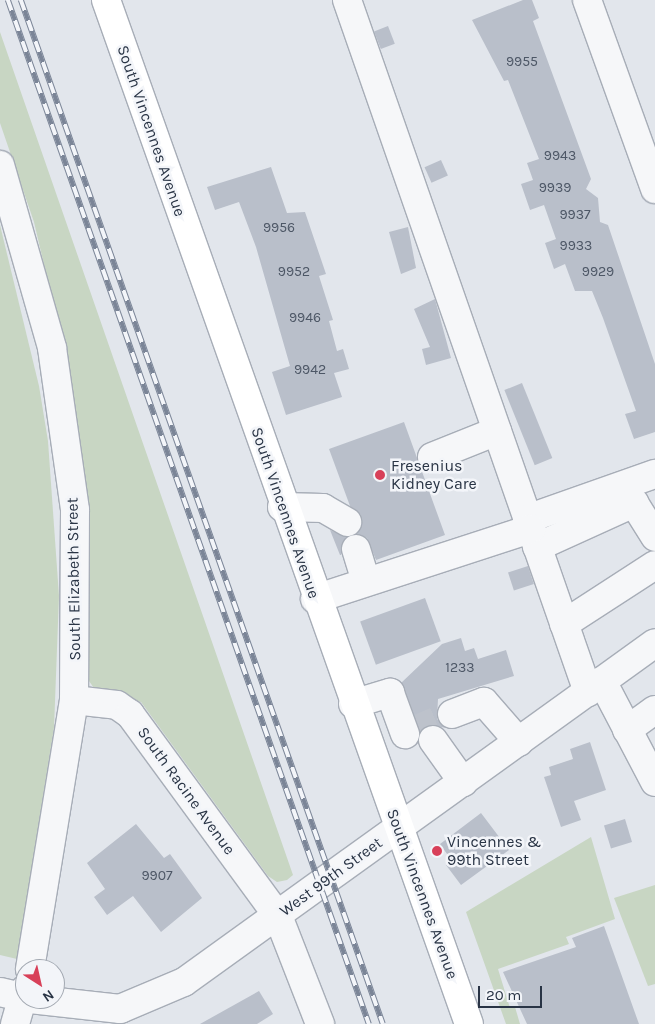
<!DOCTYPE html>
<html>
<head>
<meta charset="utf-8">
<style>
  body { margin:0 }
  #map { position:relative; width:655px; height:1024px; overflow:hidden; background:#e2e6ec; font-family:Karla,sans-serif }
  div>[style] { position:absolute }
  .green>* { inset:0; background:#c8d6c3 }
  .building>* { inset:0; background:#b9bfca; transform-origin:0 0 }
  .minor-tunnel>* { height:28px; margin-top:-14px; transform-origin:0; background:repeating-linear-gradient(90deg,#bdc2cb 0 28px,transparent 0 42px) }
  .roads { filter:drop-shadow(1px 0 #a7adb7) drop-shadow(-1px 0 #a7adb7) drop-shadow(0 1px #a7adb7) drop-shadow(0 -1px #a7adb7) }
  .minor>* { height:28px; margin:-14px; padding:0 14px; transform-origin:14px; border-radius:14px; background:#f6f7f9 }
  .major>* { height:28px; margin:-14px; padding:0 14px; transform-origin:14px; border-radius:14px; background:#fff }
  .rail>* { height:5.5px; margin-top:-2.75px; transform-origin:0; background:repeating-linear-gradient(90deg,#f3f5f9 0 11px,#7b8597 0 22px); box-sizing:border-box; border-block:1px solid #7b8597 }
  .dots>* { width:14px; height:14px; translate:-50% -50%; box-sizing:border-box; border:2px solid #f3f5f9; border-radius:50% }
  span { translate:-50% -50%; white-space:nowrap; text-align:center; line-height:1.15; -webkit-text-stroke:5px #f3f5f9; paint-order:stroke }
  .number-label { font-size:14px; color:#4d5766 }
  .number-label span { -webkit-text-stroke-width:0 }
  .street-label { font-size:16px; color:#293445 }
  .poi-label { font-size:16px; color:#293445 }
  .left { translate:0 -50%; text-align:left }
  .north { position:absolute; left:15px; top:959px; width:50px; height:50px; box-sizing:border-box; background:#f3f5f9; border:1px solid #a2a8b1; border-radius:50%; rotate:145deg; font-size:14px; font-weight:700; line-height:20px; text-align:center; color:#293445 }
  .north::after { content:''; display:block; margin:auto; width:18px; height:22px; background:#d84059; clip-path:polygon(50% 0,100% 100%,50% 72%,0 100%) }
  .scale { position:absolute; left:478px; top:986px; width:64px; height:22px; box-sizing:border-box; border:2px solid #293445; border-top:0; padding-left:6px; font-size:15px; line-height:18px; white-space:nowrap; color:#293445; -webkit-text-stroke:4px #f3f5f9; paint-order:stroke }
</style>
</head>
<body>
<div id="map">
  <div class="green">
    <i style="clip-path:polygon(0 32px,293px 875px,287px 880px,277px 882px,268px 876px,141px 702px,96px 691px,89px 681px,88px 540px,67px 363px,34px 222px,0 123px)"></i>
    <i style="clip-path:polygon(0 225px,39px 386px,48px 441px,59px 596px,54px 728px,17px 959px,0 955px)"></i>
    <i style="clip-path:polygon(591px 837px,615px 919px,566px 937px,569px 944px,498px 969px,510px 1008px,515px 1007px,520px 1024px,506px 1024px,466px 912px)"></i>
    <i style="clip-path:polygon(655px 885px,655px 984px,648px 986px,614px 898px)"></i>
  </div>
  <div class="building">
    <i style="clip-path:polygon(523px 0,532px 0,539px 18px,533px 21px,591px 179px,586px 189px,598px 198px,600px 222px,608px 225px,655px 364px,655px 432px,634px 439px,625px 414px,636px 411px,603px 318px,592px 291px,575px 291px,565px 264px,554px 269px,545px 243px,556px 239px,544px 205px,530px 210px,521px 184px,533px 180px,527px 163px,539px 159px,508px 80px,504px 81px,472px 20px)"></i>
    <i style="left:388px;top:26px;width:19px;height:15px;rotate:69deg"></i>
    <i style="left:441px;top:160px;width:17px;height:18px;rotate:66deg"></i>
    <i style="clip-path:polygon(271px 167px,287px 213px,305px 212px,326px 274px,319px 276px,333px 320px,329px 321px,337px 351px,343px 349px,349px 369px,334px 373px,342px 397px,286px 415px,272px 372px,290px 366px,256px 247px,239px 202px,215px 210px,207px 187px)"></i>
    <i style="clip-path:polygon(408px 227px,416px 268px,401px 274px,389px 232px)"></i>
    <i style="clip-path:polygon(435px 299px,451px 358px,426px 365px,422px 349px,430px 347px,414px 309px)"></i>
    <i style="left:522px;top:383px;width:81px;height:19px;rotate:68deg"></i>
    <i style="clip-path:polygon(404px 422px,445px 535px,376px 560px,367px 538px,357px 534px,361px 515px,350px 506px,329px 449px)"></i>
    <i style="clip-path:polygon(330px 530px,346px 537px,341px 555px,340px 555px)"></i>
    <i style="left:528px;top:566px;width:19px;height:21px;rotate:72deg"></i>
    <i style="left:425px;top:598px;width:46px;height:69px;rotate:70deg"></i>
    <i style="clip-path:polygon(461px 638px,465px 651px,474px 648px,478px 659px,506px 650px,514px 676px,438px 699px,437px 719px,446px 728px,431px 725px,420px 732px,401px 683px,442px 644px)"></i>
    <i style="clip-path:polygon(590px 742px,606px 790px,574px 801px,581px 820px,561px 827px,544px 777px,551px 775px,549px 767px,573px 759px,570px 749px)"></i>
    <i style="clip-path:polygon(481px 813px,509px 850px,461px 885px,446px 865px,452px 861px,440px 844px)"></i>
    <i style="left:625px;top:819px;width:24px;height:22px;rotate:73deg"></i>
    <i style="clip-path:polygon(136px 824px,164px 858px,170px 854px,202px 898px,161px 932px,133px 896px,107px 915px,94px 897px,105px 889px,87px 863px)"></i>
    <i style="clip-path:polygon(604px 926px,639px 1024px,527px 1024px,503px 972px,576px 947px,572px 938px)"></i>
    <i style="clip-path:polygon(259px 991px,273px 1014px,257px 1024px,200px 1024px)"></i>
  </div>
  <div class="minor-tunnel">
    <i style="left:410px;top:732px;width:46px;rotate:-23.2deg"></i>
  </div>
  <div class="roads">
    <div class="minor">
      <i style="left:347px;top:0;width:733px;rotate:70.8deg"></i>
      <i style="left:587px;top:0;width:201px;rotate:70.2deg"></i>
      <i style="left:0;top:165px;width:190px;rotate:74.1deg"></i>
      <i style="left:52px;top:348px;width:164px;rotate:81.9deg"></i>
      <i style="left:75px;top:510px;width:190px;rotate:90.3deg"></i>
      <i style="left:74px;top:700px;width:273px;rotate:99.3deg"></i>
      <i style="left:432px;top:457px;width:70px;rotate:-21.8deg"></i>
      <i style="left:282px;top:507px;width:41px;rotate:1.4deg"></i>
      <i style="left:323px;top:508px;width:28px;rotate:30deg"></i>
      <i style="left:527px;top:519px;width:136px;rotate:-19.4deg"></i>
      <i style="left:537px;top:547px;width:107px;rotate:-24.4deg"></i>
      <i style="left:634px;top:503px;width:40px;rotate:58deg"></i>
      <i style="left:356px;top:549px;width:34px;rotate:73deg"></i>
      <i style="left:315px;top:599px;width:227px;rotate:-18deg"></i>
      <i style="left:564px;top:624px;width:108px;rotate:-33deg"></i>
      <i style="left:602px;top:681px;width:114px;rotate:62.3deg"></i>
      <i style="left:74px;top:700px;width:43px;rotate:6.6deg"></i>
      <i style="left:117px;top:705px;width:16px;rotate:35deg"></i>
      <i style="left:130px;top:714px;width:250px;rotate:53.8deg"></i>
      <i style="left:278px;top:916px;width:116px;rotate:68.7deg"></i>
      <i style="left:353px;top:704px;width:39px;rotate:-17deg"></i>
      <i style="left:390px;top:693px;width:44px;rotate:69.9deg"></i>
      <i style="left:452px;top:714px;width:34px;rotate:-21deg"></i>
      <i style="left:484px;top:702px;width:53px;rotate:48.8deg"></i>
      <i style="left:627px;top:730px;width:34px;rotate:-36deg"></i>
      <i style="left:433px;top:740px;width:52px;rotate:54.5deg"></i>
      <i style="left:0;top:992px;width:26px;rotate:13deg"></i>
      <i style="left:30px;top:999px;width:91px;rotate:6.3deg"></i>
      <i style="left:120px;top:1009px;width:69px;rotate:-22.9deg"></i>
      <i style="left:184px;top:982px;width:580px;rotate:-35.74deg"></i>
      <i style="left:15px;top:1024px;width:36px;rotate:-74deg"></i>
    </div>
    <div class="major">
      <i style="left:106px;top:0;width:1086px;rotate:70.48deg"></i>
    </div>
  </div>
  <div class="rail">
    <i style="left:8px;top:0;width:1086px;rotate:70.58deg"></i>
    <i style="left:21px;top:0;width:1086px;rotate:70.53deg"></i>
  </div>
  <div class="dots">
    <i style="left:380px;top:475px;background:#d84059"></i>
    <i style="left:437px;top:851px;background:#d84059"></i>
  </div>
  <div class="number-label">
    <span style="left:522px;top:62px">9955</span>
    <span style="left:560px;top:156px">9943</span>
    <span style="left:555px;top:188px">9939</span>
    <span style="left:575px;top:215px">9937</span>
    <span style="left:279px;top:228px">9956</span>
    <span style="left:576px;top:246px">9933</span>
    <span style="left:294px;top:272px">9952</span>
    <span style="left:598px;top:272px">9929</span>
    <span style="left:305px;top:318px">9946</span>
    <span style="left:310px;top:370px">9942</span>
    <span style="left:460px;top:668px">1233</span>
    <span style="left:157px;top:876px">9907</span>
  </div>
  <div class="street-label">
    <span style="left:151px;top:131px;rotate:71deg">South Vincennes Avenue</span>
    <span style="left:285px;top:513px;rotate:71deg">South Vincennes Avenue</span>
    <span style="left:74px;top:579px;rotate:-91deg">South Elizabeth Street</span>
    <span style="left:186px;top:791px;rotate:54deg">South Racine Avenue</span>
    <span style="left:331px;top:877px;rotate:-36deg">West 99th Street</span>
    <span style="left:422px;top:894px;rotate:70deg">South Vincennes Avenue</span>
  </div>
  <div class="poi-label">
    <span class="left" style="left:391px;top:475px">Fresenius<br>Kidney Care</span>
    <span class="left" style="left:447px;top:851px">Vincennes &amp;<br>99th Street</span>
  </div>
  <div class="north">N</div>
  <div class="scale">20 m</div>
</div>
</body>
</html>
